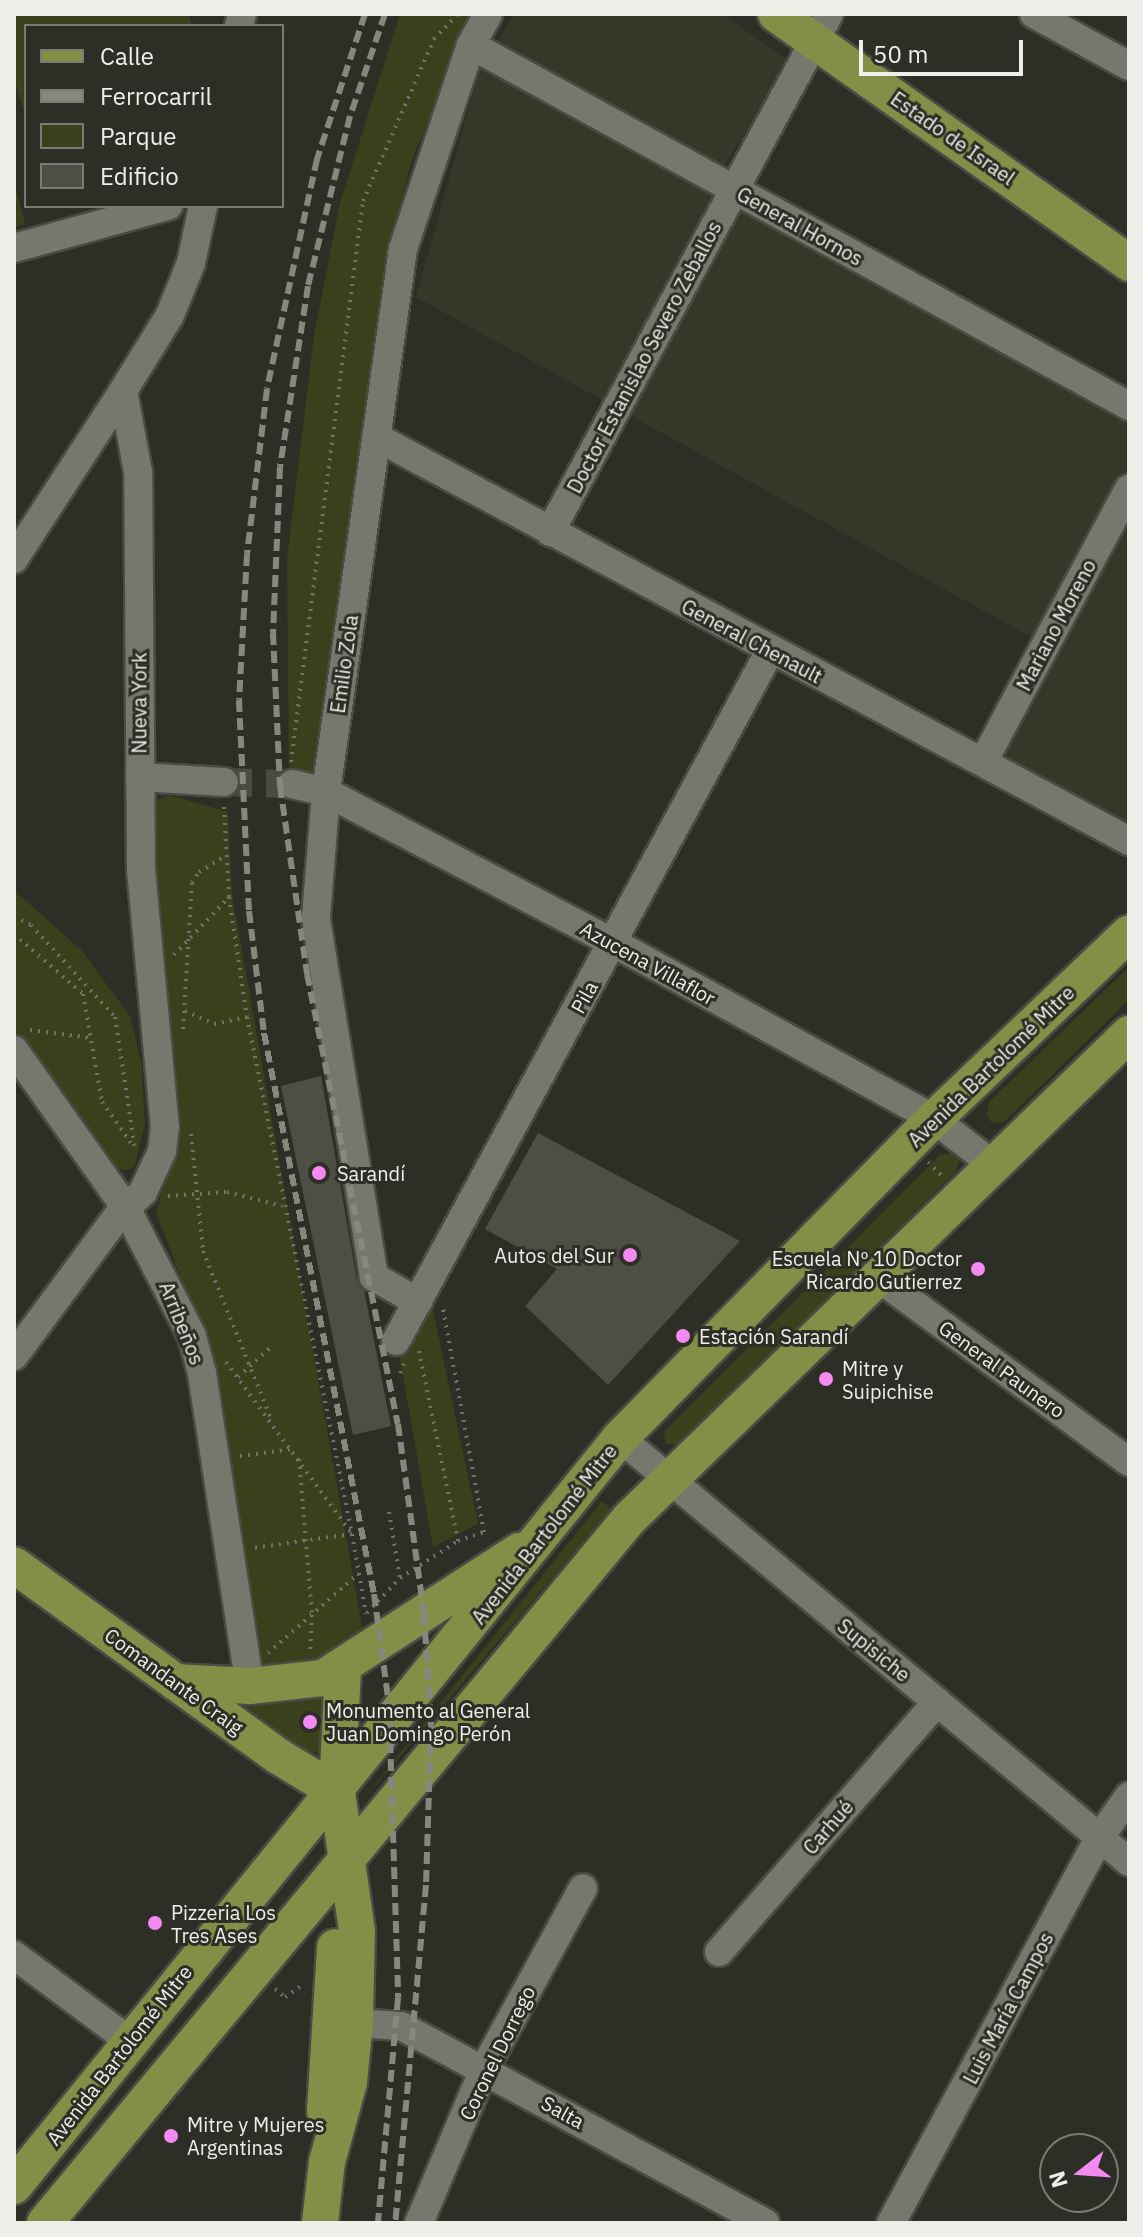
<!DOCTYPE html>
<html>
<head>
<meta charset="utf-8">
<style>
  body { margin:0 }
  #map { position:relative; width:1143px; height:2237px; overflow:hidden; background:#2d2f26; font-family:"IBM Plex Sans",sans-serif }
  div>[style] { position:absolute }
  .built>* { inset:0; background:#353829 }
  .green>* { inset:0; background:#3a401b }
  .building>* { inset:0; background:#4d4f45 }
  .minor-tunnel>* { height:28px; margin-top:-14px; transform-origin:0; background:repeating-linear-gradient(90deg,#4a4c43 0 28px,transparent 0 42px) }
  .path>* { height:4px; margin-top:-2px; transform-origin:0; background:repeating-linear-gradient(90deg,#71736b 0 2px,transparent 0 8px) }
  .roads { filter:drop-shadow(2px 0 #4a4b43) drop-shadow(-2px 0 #4a4b43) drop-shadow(0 2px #4a4b43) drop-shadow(0 -2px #4a4b43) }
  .minor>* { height:28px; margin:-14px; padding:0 14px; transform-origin:14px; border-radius:14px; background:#75786d }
  .major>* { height:36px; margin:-18px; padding:0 18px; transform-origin:18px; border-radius:18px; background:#838e47 }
  .rail>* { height:6px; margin-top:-3px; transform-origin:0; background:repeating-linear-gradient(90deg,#868880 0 12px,transparent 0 18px) }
  .dots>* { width:22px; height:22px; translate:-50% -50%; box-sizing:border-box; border:4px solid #2d2f26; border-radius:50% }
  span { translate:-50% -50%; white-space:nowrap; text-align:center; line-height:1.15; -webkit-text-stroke:6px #2d2f26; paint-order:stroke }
  .street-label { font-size:20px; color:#eeefe9 }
  .poi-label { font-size:20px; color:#eeefe9 }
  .left { translate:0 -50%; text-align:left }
  .right { translate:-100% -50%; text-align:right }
  .frame { position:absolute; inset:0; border:16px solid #eeefe9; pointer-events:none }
  .legend { position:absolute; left:24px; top:24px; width:260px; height:184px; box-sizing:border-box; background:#2d2f26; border:2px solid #7a7c74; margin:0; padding:10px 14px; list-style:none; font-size:24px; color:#eeefe9 }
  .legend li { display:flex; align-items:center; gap:16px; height:40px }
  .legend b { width:40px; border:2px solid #7a7c74 }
  .north { position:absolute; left:1039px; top:2133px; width:80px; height:80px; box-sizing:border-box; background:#2d2f26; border:2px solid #7a7c74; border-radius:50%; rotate:253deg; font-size:22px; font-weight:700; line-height:32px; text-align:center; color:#eeefe9 }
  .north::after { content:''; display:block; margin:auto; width:28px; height:36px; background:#f28af2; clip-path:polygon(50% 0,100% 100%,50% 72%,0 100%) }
  .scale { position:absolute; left:859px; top:40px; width:164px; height:36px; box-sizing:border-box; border:4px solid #eeefe9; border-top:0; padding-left:10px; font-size:24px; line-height:28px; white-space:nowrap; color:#eeefe9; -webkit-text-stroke:6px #2d2f26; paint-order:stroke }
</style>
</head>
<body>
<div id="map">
  <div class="built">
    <i style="clip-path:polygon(515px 14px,722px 14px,791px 62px,707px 192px,1129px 416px,1129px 837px,991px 762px,1044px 644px,416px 297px,481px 65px)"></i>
  </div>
  <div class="green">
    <i style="clip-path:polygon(14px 14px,189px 14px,192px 26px,26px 26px,26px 120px,14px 76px)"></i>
    <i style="clip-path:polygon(400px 14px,473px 14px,412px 160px,391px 241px,320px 773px,289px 770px,287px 559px,314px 335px,340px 203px)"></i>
    <i style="clip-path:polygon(14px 182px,25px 224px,14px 227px)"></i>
    <i style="clip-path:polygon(169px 795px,228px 812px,232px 895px,363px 1632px,358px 1640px,276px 1675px,263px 1670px,222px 1401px,202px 1333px,156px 1212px,176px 1147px,152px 813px,157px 800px)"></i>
    <i style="clip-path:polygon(14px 890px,81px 950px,130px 1016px,141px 1061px,145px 1124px,134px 1167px,124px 1170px,108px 1165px,14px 1032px)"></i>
    <i style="clip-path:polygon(1129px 967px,1129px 1000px,1004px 1122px,992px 1123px,987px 1116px,989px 1102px)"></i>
    <i style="clip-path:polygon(956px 1152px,960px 1158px,956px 1171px,681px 1444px,666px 1444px,664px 1432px,940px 1155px)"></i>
    <i style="clip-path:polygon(430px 1296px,478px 1524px,433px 1547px,399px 1353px)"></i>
    <i style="clip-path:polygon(602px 1501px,611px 1509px,353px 1812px)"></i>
    <i style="clip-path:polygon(328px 1687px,329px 1755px,295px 1748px,228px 1704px)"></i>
  </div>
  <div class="building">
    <i style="clip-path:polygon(321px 1076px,357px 1280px,364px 1290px,391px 1426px,353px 1435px,281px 1086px)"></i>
    <i style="clip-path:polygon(538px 1133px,740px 1241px,608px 1385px,525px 1306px,557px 1269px,485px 1229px)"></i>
  </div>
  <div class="minor-tunnel">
    <i style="left:224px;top:782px;width:68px;rotate:1.7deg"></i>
  </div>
  <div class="path">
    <i style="left:291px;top:762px;width:566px;rotate:-82.69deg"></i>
    <i style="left:363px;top:201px;width:177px;rotate:-66.3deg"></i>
    <i style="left:434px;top:39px;width:35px;rotate:-46deg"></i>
    <i style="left:224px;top:807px;width:90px;rotate:86.8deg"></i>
    <i style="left:229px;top:897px;width:121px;rotate:81.5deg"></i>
    <i style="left:247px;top:1017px;width:528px;rotate:78.52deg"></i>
    <i style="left:352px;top:1534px;width:100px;rotate:172deg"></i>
    <i style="left:14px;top:917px;width:19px;rotate:25deg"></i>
    <i style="left:31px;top:925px;width:125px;rotate:47.6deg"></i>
    <i style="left:115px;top:1017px;width:134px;rotate:81.4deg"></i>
    <i style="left:14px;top:934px;width:91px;rotate:41deg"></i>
    <i style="left:83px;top:994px;width:110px;rotate:80deg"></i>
    <i style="left:102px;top:1102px;width:54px;rotate:54.8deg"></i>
    <i style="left:174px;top:955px;width:79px;rotate:-46.5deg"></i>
    <i style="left:185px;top:1011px;width:32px;rotate:24deg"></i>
    <i style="left:214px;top:1024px;width:34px;rotate:-12deg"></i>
    <i style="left:183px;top:1029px;width:146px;rotate:-86.5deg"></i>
    <i style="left:192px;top:883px;width:13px;rotate:-58deg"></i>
    <i style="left:199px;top:872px;width:31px;rotate:-31deg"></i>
    <i style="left:30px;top:1030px;width:62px;rotate:7.5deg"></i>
    <i style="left:191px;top:1134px;width:118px;rotate:84.1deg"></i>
    <i style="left:203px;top:1251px;width:183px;rotate:67.9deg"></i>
    <i style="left:928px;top:1162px;width:20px;rotate:45deg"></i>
    <i style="left:168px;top:1196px;width:59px;rotate:-3.9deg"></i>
    <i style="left:227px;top:1192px;width:57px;rotate:14.3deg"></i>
    <i style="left:419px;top:1351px;width:194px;rotate:78.4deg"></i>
    <i style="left:226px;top:1362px;width:213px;rotate:53.8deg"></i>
    <i style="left:352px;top:1534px;width:81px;rotate:80.1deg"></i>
    <i style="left:400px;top:1373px;width:11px;rotate:-68deg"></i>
    <i style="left:238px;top:1377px;width:45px;rotate:-42.3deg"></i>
    <i style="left:240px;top:1456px;width:53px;rotate:-7.5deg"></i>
    <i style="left:299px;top:1459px;width:157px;rotate:85.2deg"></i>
    <i style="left:312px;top:1615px;width:37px;rotate:93deg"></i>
    <i style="left:389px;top:1512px;width:67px;rotate:80.5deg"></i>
    <i style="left:367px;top:1613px;width:48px;rotate:-46.7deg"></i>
    <i style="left:400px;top:1578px;width:69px;rotate:-32.5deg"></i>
    <i style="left:458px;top:1541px;width:28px;rotate:-19deg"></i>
    <i style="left:484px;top:1532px;width:227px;rotate:-100.4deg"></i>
    <i style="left:268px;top:1653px;width:121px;rotate:-41.3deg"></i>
    <i style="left:182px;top:1910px;width:17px;rotate:40deg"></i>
    <i style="left:275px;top:1989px;width:13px;rotate:39deg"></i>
    <i style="left:285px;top:1997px;width:22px;rotate:-34deg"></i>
  </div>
  <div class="roads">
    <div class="minor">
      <i style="left:1034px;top:14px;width:108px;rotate:28.7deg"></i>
      <i style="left:239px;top:26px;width:12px;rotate:-76deg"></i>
      <i style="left:471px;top:45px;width:751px;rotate:28.75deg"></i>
      <i style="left:14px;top:248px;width:160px;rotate:-15.3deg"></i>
      <i style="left:376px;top:437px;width:855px;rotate:28.21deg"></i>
      <i style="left:550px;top:532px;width:588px;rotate:-61.69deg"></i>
      <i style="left:14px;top:559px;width:200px;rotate:-57deg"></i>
      <i style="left:983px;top:762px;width:310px;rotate:-61.9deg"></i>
      <i style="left:140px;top:777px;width:84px;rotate:3.4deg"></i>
      <i style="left:292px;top:784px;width:35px;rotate:13deg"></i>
      <i style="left:326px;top:792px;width:325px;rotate:27.7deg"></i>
      <i style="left:614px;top:943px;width:365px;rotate:28.8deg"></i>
      <i style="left:934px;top:1119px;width:73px;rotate:37.8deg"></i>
      <i style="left:14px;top:1050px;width:194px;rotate:54.7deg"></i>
      <i style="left:126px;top:1208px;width:144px;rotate:62.7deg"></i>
      <i style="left:192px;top:1336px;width:38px;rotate:75deg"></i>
      <i style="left:202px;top:1373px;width:317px;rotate:81.3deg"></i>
      <i style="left:876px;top:1276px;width:314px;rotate:36.3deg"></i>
      <i style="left:418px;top:1302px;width:51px;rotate:-150.4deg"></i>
      <i style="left:374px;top:1277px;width:365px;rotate:-99.2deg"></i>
      <i style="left:316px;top:917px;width:125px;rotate:-85.4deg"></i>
      <i style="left:326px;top:792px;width:548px;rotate:-81.93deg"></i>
      <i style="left:403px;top:249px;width:215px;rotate:-71.6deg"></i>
      <i style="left:471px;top:45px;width:35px;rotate:-61deg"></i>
      <i style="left:396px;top:1341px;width:785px;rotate:-61.54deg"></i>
      <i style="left:14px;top:1356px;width:173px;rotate:-53.5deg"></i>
      <i style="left:117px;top:1217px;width:36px;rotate:-44deg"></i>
      <i style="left:143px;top:1192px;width:45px;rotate:-65.1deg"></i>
      <i style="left:162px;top:1151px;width:23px;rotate:-83deg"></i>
      <i style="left:165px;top:1128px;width:258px;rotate:-95.3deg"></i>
      <i style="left:141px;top:871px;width:399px;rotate:-90.4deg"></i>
      <i style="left:138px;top:472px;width:82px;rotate:-100.5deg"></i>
      <i style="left:123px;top:391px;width:89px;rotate:-58.3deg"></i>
      <i style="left:170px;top:315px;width:56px;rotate:-68deg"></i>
      <i style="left:191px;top:263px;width:58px;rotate:-78.1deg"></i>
      <i style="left:620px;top:1438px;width:662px;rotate:39.79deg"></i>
      <i style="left:719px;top:1952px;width:332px;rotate:-48.9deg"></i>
      <i style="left:14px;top:1955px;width:144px;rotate:36.6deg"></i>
      <i style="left:355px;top:2023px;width:46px;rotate:3.7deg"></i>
      <i style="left:401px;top:2026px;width:414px;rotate:28.4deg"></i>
      <i style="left:419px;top:2223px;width:167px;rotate:-67.1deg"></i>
      <i style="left:484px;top:2069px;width:206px;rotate:-61.3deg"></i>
      <i style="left:891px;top:2223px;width:439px;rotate:-61.6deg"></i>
      <i style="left:1100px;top:1837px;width:50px;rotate:-54.7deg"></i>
    </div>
    <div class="major">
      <i style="left:776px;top:14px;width:432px;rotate:35.2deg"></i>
      <i style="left:14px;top:1565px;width:326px;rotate:35.9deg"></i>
      <i style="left:278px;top:1756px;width:69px;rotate:31.4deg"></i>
      <i style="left:175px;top:1682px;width:75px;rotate:3.1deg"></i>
      <i style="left:250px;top:1686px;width:73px;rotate:-6.3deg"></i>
      <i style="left:323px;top:1678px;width:234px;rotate:-32.9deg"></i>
      <i style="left:325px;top:2111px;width:164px;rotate:-86.5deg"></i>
      <i style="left:14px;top:2186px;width:963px;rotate:-50.99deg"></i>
      <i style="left:620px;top:1438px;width:448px;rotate:-45.5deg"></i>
      <i style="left:934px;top:1119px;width:269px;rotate:-43.6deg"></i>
      <i style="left:45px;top:2223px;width:915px;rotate:-50.32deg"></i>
      <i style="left:629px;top:1519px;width:697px;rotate:-44.13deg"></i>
      <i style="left:320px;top:2223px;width:61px;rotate:-83.5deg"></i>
      <i style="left:327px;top:2162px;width:83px;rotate:-74.6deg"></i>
      <i style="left:349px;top:2082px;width:59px;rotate:-84.2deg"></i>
      <i style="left:355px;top:2023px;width:92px;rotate:-88.8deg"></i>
      <i style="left:357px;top:1931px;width:140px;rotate:-98.2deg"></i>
      <i style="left:337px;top:1792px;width:123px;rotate:-87.2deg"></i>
    </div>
  </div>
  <div class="rail">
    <i style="left:365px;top:14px;width:153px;rotate:108.3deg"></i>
    <i style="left:317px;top:159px;width:235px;rotate:102.3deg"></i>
    <i style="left:267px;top:389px;width:166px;rotate:96.9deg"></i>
    <i style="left:247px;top:554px;width:146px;rotate:93.1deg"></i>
    <i style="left:239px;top:700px;width:211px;rotate:87.3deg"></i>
    <i style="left:249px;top:911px;width:123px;rotate:83deg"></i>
    <i style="left:264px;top:1033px;width:572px;rotate:78.91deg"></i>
    <i style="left:374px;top:1594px;width:112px;rotate:82.3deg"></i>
    <i style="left:389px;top:1705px;width:293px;rotate:88.2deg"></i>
    <i style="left:398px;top:1998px;width:226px;rotate:95.1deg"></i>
    <i style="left:385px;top:14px;width:108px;rotate:108.9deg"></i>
    <i style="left:350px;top:116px;width:175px;rotate:103.9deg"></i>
    <i style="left:308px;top:286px;width:183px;rotate:98.8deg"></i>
    <i style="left:280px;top:467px;width:166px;rotate:92.4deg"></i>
    <i style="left:273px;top:633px;width:153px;rotate:87.4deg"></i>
    <i style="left:280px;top:786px;width:190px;rotate:81.8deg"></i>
    <i style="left:307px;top:974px;width:459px;rotate:78.6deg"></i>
    <i style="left:398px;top:1424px;width:192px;rotate:82.2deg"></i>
    <i style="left:424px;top:1614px;width:112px;rotate:86.4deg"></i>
    <i style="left:431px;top:1726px;width:159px;rotate:91.8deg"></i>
    <i style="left:426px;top:1885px;width:339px;rotate:95.2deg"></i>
  </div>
  <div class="dots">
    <i style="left:319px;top:1173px;background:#f28af2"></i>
    <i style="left:630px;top:1255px;background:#f28af2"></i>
    <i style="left:978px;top:1269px;background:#f28af2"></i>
    <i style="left:683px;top:1336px;background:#f28af2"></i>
    <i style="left:826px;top:1379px;background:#f28af2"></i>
    <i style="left:310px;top:1722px;background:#f28af2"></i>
    <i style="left:155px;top:1923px;background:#f28af2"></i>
    <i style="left:171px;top:2136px;background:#f28af2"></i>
  </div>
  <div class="street-label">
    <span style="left:953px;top:138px;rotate:35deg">Estado de Israel</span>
    <span style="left:800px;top:226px;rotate:29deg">General Hornos</span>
    <span style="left:644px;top:357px;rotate:-62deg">Doctor Estanislao Severo Zeballos</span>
    <span style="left:1056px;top:625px;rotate:-62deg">Mariano Moreno</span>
    <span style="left:752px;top:641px;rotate:28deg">General Chenault</span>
    <span style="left:344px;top:664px;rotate:-82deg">Emilio Zola</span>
    <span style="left:139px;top:703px;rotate:-90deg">Nueva York</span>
    <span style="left:648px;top:963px;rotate:29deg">Azucena Villaflor</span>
    <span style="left:584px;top:997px;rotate:-61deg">Pila</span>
    <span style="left:991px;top:1066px;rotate:-44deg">Avenida Bartolomé Mitre</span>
    <span style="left:182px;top:1323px;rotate:68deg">Arribeños</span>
    <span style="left:1002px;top:1369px;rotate:36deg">General Paunero</span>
    <span style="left:544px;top:1534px;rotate:-52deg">Avenida Bartolomé Mitre</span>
    <span style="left:874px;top:1650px;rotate:39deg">Supisiche</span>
    <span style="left:174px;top:1681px;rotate:36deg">Comandante Craig</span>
    <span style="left:828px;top:1827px;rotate:-49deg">Carhué</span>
    <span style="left:1008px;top:2008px;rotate:-62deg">Luis María Campos</span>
    <span style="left:497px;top:2053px;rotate:-64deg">Coronel Dorrego</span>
    <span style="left:119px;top:2055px;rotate:-52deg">Avenida Bartolomé Mitre</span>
    <span style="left:563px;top:2112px;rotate:29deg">Salta</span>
  </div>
  <div class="poi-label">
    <span class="left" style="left:337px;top:1173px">Sarandí</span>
    <span class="right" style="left:614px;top:1255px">Autos del Sur</span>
    <span class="right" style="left:962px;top:1270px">Escuela Nº 10 Doctor<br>Ricardo Gutierrez</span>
    <span class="left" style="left:699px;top:1336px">Estación Sarandí</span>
    <span class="left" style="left:842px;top:1380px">Mitre y<br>Suipichise</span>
    <span class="left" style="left:326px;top:1722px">Monumento al General<br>Juan Domingo Perón</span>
    <span class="left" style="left:171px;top:1924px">Pizzeria Los<br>Tres Ases</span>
    <span class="left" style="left:187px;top:2136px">Mitre y Mujeres<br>Argentinas</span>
  </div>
  <div class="frame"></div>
  <ul class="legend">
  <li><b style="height:10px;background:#838e47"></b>Calle</li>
  <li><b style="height:10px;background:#868880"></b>Ferrocarril</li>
  <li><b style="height:22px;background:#3a401b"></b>Parque</li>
  <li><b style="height:22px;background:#4d4f45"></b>Edificio</li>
  </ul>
  <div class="north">N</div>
  <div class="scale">50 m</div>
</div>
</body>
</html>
